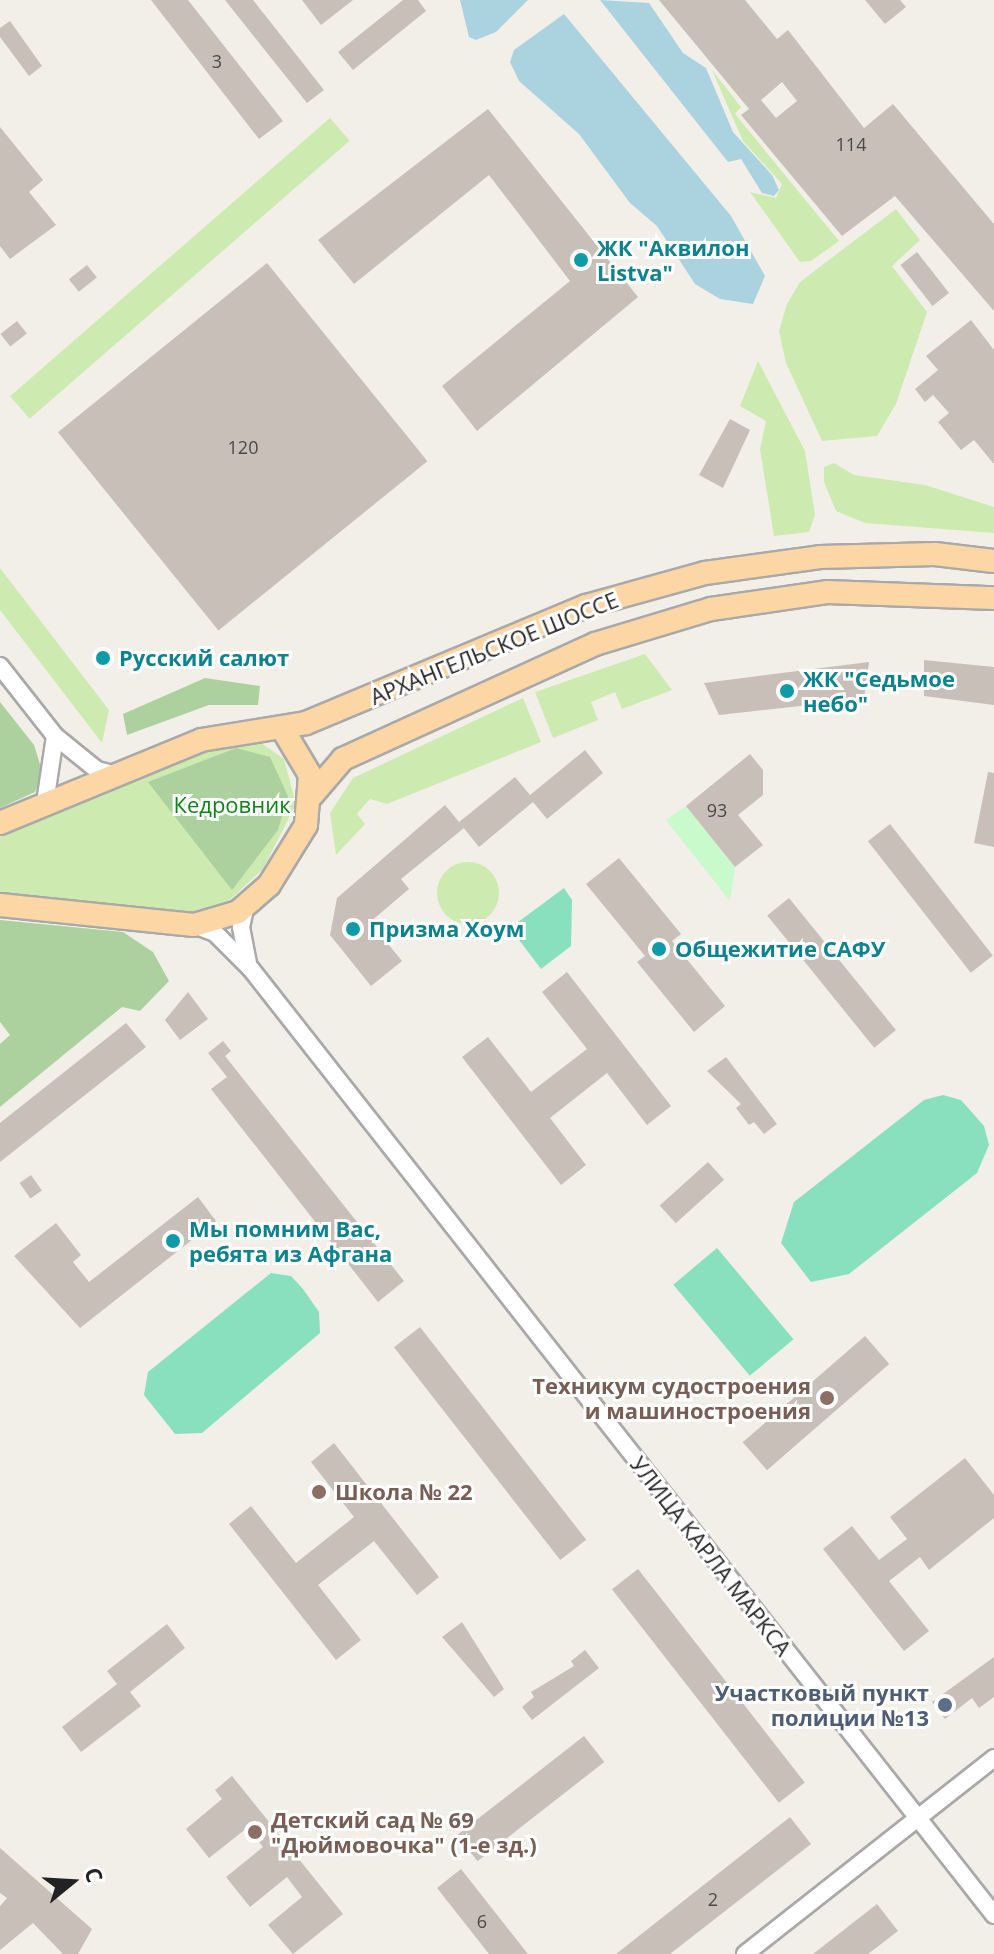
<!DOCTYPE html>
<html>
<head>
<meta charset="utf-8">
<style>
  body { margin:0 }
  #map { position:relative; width:994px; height:1954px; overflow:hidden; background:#f2efe9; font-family:"Open Sans",sans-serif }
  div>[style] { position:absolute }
  .grass>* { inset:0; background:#cdebb0; transform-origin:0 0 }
  .round { border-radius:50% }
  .forest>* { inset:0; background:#add19e }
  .park>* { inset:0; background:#c8facc }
  .pitch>* { inset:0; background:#88e0be; transform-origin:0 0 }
  .water>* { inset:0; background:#aad3df }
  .building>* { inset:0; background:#c7bfb8; transform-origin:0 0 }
  .roads { filter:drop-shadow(2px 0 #a9a9a9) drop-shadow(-2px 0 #a9a9a9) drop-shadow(0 2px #a9a9a9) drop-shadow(0 -2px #a9a9a9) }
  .minor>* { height:16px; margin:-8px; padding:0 8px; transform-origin:8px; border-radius:8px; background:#fff }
  .major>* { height:22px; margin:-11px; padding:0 11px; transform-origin:11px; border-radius:11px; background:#fcd6a4 }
  .dots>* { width:22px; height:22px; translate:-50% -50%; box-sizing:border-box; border:4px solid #fff; border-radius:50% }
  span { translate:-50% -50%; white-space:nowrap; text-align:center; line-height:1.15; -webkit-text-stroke:6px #fff; paint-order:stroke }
  .number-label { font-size:18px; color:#4b4948 }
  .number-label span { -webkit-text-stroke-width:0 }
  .culture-label { font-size:22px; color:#0d838f; font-weight:700 }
  .left { translate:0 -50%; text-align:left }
  .street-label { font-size:22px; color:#222 }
  .park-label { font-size:22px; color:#0c8416 }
  .education-label { font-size:22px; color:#785e54; font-weight:700 }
  .right { translate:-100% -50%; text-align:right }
  .service-label { font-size:22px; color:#4e5e75; font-weight:700 }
  .north { position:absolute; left:32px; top:1842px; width:80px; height:80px; -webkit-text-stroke:6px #fff; paint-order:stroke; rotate:72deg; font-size:22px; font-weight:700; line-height:32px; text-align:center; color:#222 }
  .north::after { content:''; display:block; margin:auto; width:28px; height:36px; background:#222; clip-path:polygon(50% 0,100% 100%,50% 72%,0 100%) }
</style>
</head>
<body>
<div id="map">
  <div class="grass">
    <i style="clip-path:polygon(712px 70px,741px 107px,735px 114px,740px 120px,839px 241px,811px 261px,800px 262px,750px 192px,776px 198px,782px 184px,743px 141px)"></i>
    <i style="left:330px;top:118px;width:30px;height:424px;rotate:49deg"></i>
    <i style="clip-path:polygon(896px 209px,920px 240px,892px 266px,927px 312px,896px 404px,877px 436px,822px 441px,786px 363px,779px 331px,787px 304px,800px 282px)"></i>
    <i style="clip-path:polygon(758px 361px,805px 451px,815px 515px,809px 532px,774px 536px,760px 449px,766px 421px,740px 406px)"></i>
    <i style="clip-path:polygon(834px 463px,854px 475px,925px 485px,994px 507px,994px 533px,865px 523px,836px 511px,824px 482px,824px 467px)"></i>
    <i style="clip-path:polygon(0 568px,109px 710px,102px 743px,0 610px)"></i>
    <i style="clip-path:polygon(645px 654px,672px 690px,622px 709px,615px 692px,591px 702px,598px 720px,553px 738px,535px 692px)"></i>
    <i style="clip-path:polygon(523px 698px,541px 742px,387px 804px,370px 799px,357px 814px,365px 824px,336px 855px,330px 813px,353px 778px)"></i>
    <i style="clip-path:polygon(257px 740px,284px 759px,296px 804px,263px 869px,221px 908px,181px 915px,0 898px,0 834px,216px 744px)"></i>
    <i class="round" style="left:437px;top:862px;width:62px;height:62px"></i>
  </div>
  <div class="forest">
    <i style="clip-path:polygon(205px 678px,260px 686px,258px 705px,209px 705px,127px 735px,123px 714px)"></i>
    <i style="clip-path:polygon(0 702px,34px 745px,43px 774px,35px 792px,0 808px)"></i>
    <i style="clip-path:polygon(236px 748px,270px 757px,288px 796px,278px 830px,232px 890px,148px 782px)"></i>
    <i style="clip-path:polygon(0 920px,123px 932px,153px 952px,169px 981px,140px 1011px,122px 1007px,0 1107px,0 1044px,10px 1035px,0 1022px)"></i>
  </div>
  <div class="park">
    <i style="clip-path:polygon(686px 806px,735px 867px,730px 901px,666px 820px)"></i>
  </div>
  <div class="pitch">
    <i style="clip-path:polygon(564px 888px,572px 900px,571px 946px,541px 969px,510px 928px)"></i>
    <i style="clip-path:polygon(943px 1095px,961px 1100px,984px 1126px,989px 1145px,977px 1173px,849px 1274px,811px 1282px,781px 1243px,794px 1202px,924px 1100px)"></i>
    <i style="left:717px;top:1248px;width:119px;height:57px;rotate:50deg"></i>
    <i style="clip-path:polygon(271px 1273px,291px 1276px,303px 1289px,319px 1312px,320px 1333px,202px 1433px,175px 1434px,144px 1395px,148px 1372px)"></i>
  </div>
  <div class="water">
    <i style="clip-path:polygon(460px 0,528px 0,496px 32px,476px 40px,469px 37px)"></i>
    <i style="clip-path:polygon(600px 0,649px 3px,683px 53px,706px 68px,733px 132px,772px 175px,779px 190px,774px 196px,762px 193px,741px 159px,728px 162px)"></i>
    <i style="clip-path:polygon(564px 14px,731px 216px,765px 276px,753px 304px,720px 299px,695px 284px,657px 226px,630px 203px,579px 134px,519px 81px,510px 62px,514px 50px)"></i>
  </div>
  <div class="building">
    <i style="clip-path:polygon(151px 0,188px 0,283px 121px,259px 139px)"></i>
    <i style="clip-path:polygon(225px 0,253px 0,324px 90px,307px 103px)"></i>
    <i style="clip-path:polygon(302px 0,353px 0,321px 25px)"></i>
    <i style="clip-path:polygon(403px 0,418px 0,426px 11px,353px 70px,338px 52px)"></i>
    <i style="clip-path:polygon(evenodd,659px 0,745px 0,777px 39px,788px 30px,864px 128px,893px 104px,994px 224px,994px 311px,895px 196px,842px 236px,741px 115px,749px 109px,659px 0,782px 82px,797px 101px,776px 118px,761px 100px,782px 82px)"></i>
    <i style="clip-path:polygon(865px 0,900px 0,906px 7px,885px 24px)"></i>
    <i style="clip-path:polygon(10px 21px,42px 66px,29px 76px,0 37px,0 28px)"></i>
    <i style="clip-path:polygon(488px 109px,638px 297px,477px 431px,442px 386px,570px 281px,489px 175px,354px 284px,318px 240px)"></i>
    <i style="clip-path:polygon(0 127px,43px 180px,29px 192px,56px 225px,10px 259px,0 246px)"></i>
    <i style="left:917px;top:252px;width:52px;height:21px;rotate:52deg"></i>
    <i style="left:267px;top:263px;width:255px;height:269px;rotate:51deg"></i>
    <i style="left:87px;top:265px;width:16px;height:23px;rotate:52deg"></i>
    <i style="clip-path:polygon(971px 320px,994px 350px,994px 464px,974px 440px,961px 450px,938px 422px,949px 413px,933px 395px,925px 402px,915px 389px,938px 370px,926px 356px)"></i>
    <i style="left:17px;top:321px;width:16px;height:21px;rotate:52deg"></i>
    <i style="clip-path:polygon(730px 419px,750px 430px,723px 488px,699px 475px)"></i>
    <i style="clip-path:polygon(924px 660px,994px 667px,994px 705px,924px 696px)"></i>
    <i style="clip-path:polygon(869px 662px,864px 699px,719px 715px,704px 683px)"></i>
    <i style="clip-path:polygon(585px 750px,603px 773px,547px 819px,533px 802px,479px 847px,459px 822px,515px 777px,530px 795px)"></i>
    <i style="clip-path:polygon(750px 754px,763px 770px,763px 795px,738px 815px,763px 845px,735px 867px,686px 806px)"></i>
    <i style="clip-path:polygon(988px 772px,994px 773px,994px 847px,974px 843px)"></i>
    <i style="clip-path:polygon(445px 805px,464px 828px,401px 879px,409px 889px,370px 922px,402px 961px,371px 986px,330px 935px,337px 898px)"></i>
    <i style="left:890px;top:824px;width:167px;height:28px;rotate:52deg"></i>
    <i style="clip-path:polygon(619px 858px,681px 934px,672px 941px,725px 1006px,694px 1032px,637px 962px,645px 956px,586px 884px)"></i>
    <i style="left:789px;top:898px;width:170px;height:28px;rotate:51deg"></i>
    <i style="clip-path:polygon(567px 972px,671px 1106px,647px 1125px,607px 1073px,550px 1118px,586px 1165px,561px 1185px,462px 1057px,488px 1037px,531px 1092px,587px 1049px,542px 992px)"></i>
    <i style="clip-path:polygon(188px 992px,208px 1019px,180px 1040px,165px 1020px)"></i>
    <i style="clip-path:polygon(126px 1023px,146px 1047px,0 1162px,0 1123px)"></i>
    <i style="clip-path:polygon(223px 1041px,231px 1051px,225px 1056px,404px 1281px,378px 1302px,211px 1089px,227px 1077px,208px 1053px)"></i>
    <i style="clip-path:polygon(726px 1057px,777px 1124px,764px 1134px,754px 1122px,749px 1125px,736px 1108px,741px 1104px,707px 1071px)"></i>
    <i style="left:708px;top:1162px;width:24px;height:65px;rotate:48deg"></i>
    <i style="left:31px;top:1175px;width:19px;height:14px;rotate:55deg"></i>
    <i style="clip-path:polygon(198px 1197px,216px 1221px,80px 1328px,14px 1256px,56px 1223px,81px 1255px,73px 1262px,89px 1282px)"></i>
    <i style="left:420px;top:1327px;width:270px;height:33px;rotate:52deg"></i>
    <i style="left:865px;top:1336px;width:37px;height:162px;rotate:49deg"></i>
    <i style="clip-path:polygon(334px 1443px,439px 1577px,417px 1595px,374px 1541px,318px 1585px,361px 1640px,336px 1660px,229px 1524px,251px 1506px,296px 1563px,354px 1517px,311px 1462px)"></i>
    <i style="clip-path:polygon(965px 1458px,994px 1495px,994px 1518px,929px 1570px,920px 1557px,889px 1581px,929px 1631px,904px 1651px,823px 1549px,852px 1526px,879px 1560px,907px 1539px,890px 1517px)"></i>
    <i style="left:638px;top:1569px;width:271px;height:33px;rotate:52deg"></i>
    <i style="clip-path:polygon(462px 1622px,504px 1689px,494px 1697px,442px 1637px)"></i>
    <i style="clip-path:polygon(167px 1624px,185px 1648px,130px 1692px,141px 1706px,81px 1752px,62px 1727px,117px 1684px,107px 1671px)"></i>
    <i style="clip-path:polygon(585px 1650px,599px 1668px,532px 1720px,522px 1707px,534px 1697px,531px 1692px,574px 1666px,571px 1661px)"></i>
    <i style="clip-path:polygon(994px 1657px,994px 1697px,979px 1708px,972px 1698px,945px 1719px,932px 1702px)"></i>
    <i style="left:584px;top:1736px;width:33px;height:161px;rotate:52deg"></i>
    <i style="clip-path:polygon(232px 1776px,343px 1914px,293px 1954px,268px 1925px,302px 1897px,287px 1877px,250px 1907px,226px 1877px,263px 1847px,247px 1828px,209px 1858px,186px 1829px,222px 1799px,215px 1790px)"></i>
    <i style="clip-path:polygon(790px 1817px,811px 1844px,670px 1954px,616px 1954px)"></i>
    <i style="clip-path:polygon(0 1848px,92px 1929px,78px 1954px,63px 1954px,33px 1923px,0 1950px,0 1906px,7px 1898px,0 1893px)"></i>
    <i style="clip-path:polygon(461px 1869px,528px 1954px,489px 1954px,437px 1888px)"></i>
    <i style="clip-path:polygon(877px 1904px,898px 1931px,868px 1954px,813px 1954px)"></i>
  </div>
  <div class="roads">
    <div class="minor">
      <i style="left:0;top:666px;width:89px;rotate:51.8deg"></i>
      <i style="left:55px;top:736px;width:54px;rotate:39deg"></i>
      <i style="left:97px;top:770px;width:21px;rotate:14deg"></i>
      <i style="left:45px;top:803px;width:68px;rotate:-81.5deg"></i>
      <i style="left:246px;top:904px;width:24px;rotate:102deg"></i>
      <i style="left:241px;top:927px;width:38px;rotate:79deg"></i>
      <i style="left:194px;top:925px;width:22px;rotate:21deg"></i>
      <i style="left:215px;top:933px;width:51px;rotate:45deg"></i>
      <i style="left:251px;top:969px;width:1203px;rotate:51.85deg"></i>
      <i style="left:745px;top:1954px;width:317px;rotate:-38.2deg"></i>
    </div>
    <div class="major">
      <i style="left:312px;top:795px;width:48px;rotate:-49.3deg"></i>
      <i style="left:343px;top:759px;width:277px;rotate:-24.5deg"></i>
      <i style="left:595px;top:644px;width:121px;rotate:-16.8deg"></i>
      <i style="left:711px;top:609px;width:117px;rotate:-8.3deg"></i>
      <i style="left:827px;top:592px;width:167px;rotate:2.1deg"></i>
      <i style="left:0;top:823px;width:217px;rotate:-22.4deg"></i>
      <i style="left:201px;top:740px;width:106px;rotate:-9.2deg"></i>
      <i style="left:306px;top:723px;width:303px;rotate:-22.7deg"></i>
      <i style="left:586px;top:606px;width:123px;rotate:-15.5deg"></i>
      <i style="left:705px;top:573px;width:116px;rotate:-7.9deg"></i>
      <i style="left:820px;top:557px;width:115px;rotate:-1.5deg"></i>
      <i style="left:935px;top:554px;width:59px;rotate:6.8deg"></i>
      <i style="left:0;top:905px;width:195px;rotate:5.9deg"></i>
      <i style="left:194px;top:925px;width:46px;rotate:-16.5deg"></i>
      <i style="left:238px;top:912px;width:41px;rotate:-41.1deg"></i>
      <i style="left:269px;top:885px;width:70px;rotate:-58.3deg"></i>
      <i style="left:306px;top:825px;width:50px;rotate:-85.4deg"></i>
      <i style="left:310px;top:775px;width:55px;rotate:-120.8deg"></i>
    </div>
  </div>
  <div class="dots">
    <i style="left:581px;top:260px;background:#0f9aa8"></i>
    <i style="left:103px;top:658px;background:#0f9aa8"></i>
    <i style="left:787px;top:691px;background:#0f9aa8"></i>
    <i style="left:353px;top:929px;background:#0f9aa8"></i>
    <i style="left:659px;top:949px;background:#0f9aa8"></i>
    <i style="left:173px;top:1241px;background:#0f9aa8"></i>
    <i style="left:827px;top:1398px;background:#8d6e63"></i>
    <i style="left:319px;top:1492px;background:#8d6e63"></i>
    <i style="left:945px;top:1705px;background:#5c6f8a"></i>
    <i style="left:255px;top:1832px;background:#8d6e63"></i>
  </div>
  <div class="number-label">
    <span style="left:217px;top:61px">3</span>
    <span style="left:851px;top:144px">114</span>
    <span style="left:243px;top:447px">120</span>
    <span style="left:717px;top:810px">93</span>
    <span style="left:713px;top:1899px">2</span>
    <span style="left:482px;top:1921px">6</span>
  </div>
  <div class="culture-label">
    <span class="left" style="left:597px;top:260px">ЖК "Аквилон<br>Listva"</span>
    <span class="left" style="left:119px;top:658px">Русский салют</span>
    <span class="left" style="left:803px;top:691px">ЖК "Седьмое<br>небо"</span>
    <span class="left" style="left:369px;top:929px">Призма Хоум</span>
    <span class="left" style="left:675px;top:949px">Общежитие САФУ</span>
    <span class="left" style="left:189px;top:1241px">Мы помним Вас,<br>ребята из Афгана</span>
  </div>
  <div class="street-label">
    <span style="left:494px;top:648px;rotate:-22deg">АРХАНГЕЛЬСКОЕ ШОССЕ</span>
    <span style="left:711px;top:1556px;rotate:52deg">УЛИЦА КАРЛА МАРКСА</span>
  </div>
  <div class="park-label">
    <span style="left:232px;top:805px">Кедровник</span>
  </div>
  <div class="education-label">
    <span class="right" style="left:811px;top:1398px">Техникум судостроения<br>и машиностроения</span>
    <span class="left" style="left:335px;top:1492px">Школа № 22</span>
    <span class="left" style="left:271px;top:1832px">Детский сад № 69<br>"Дюймовочка" (1-е зд.)</span>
  </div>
  <div class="service-label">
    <span class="right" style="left:929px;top:1705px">Участковый пункт<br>полиции №13</span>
  </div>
  <div class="north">С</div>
</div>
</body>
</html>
